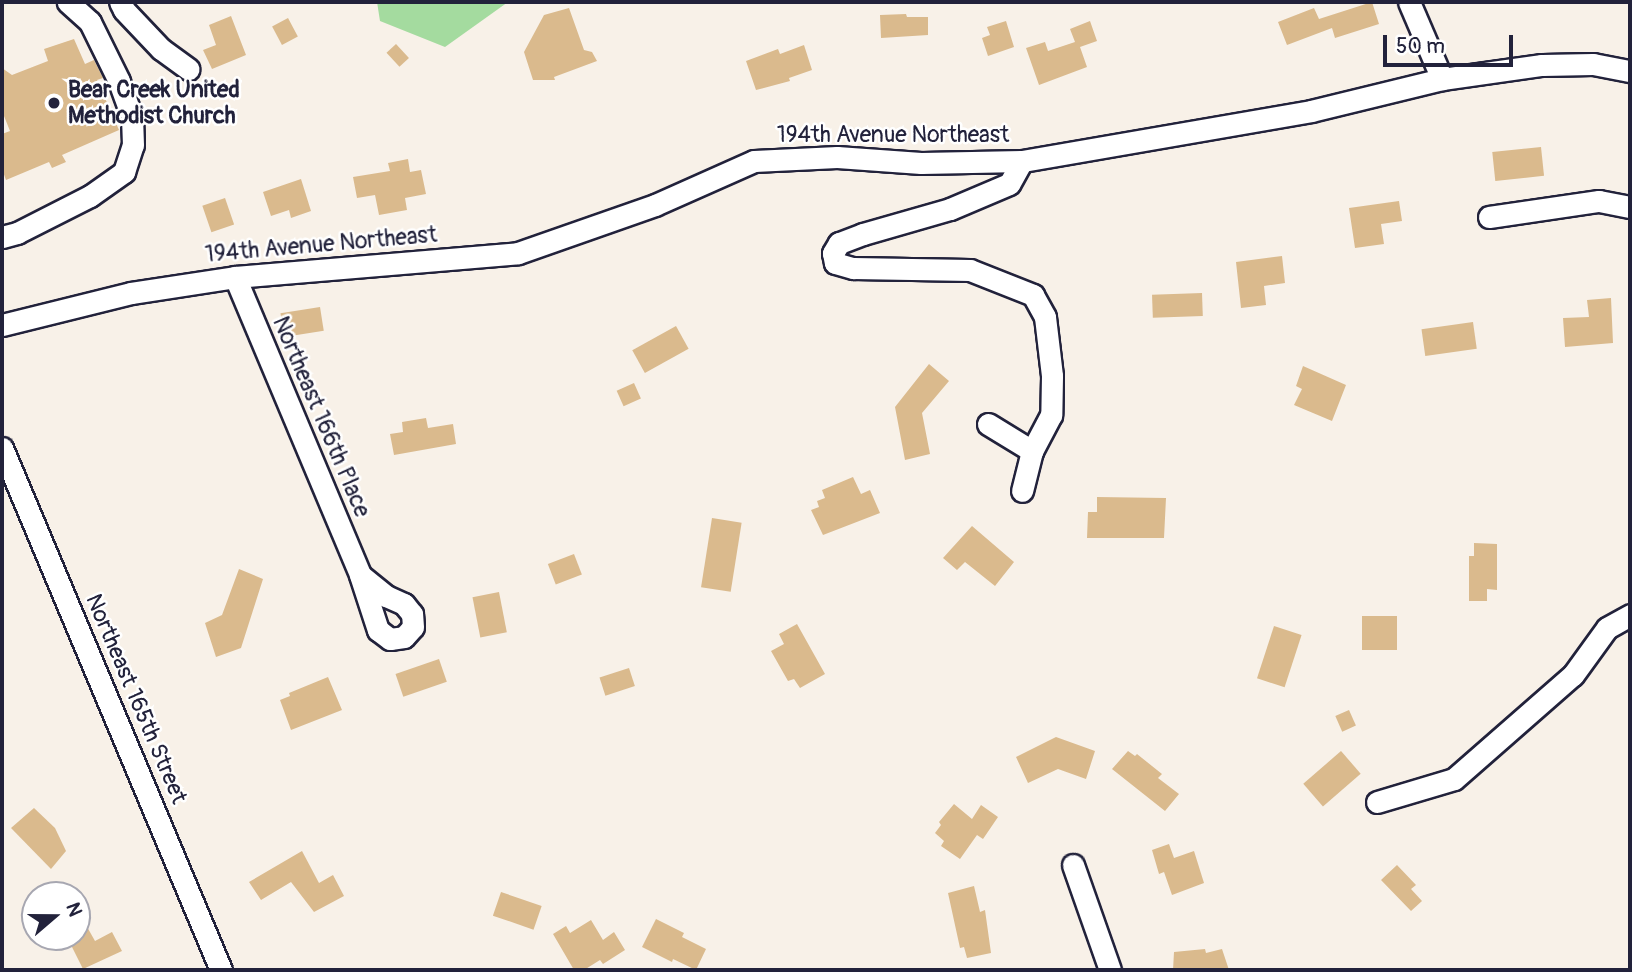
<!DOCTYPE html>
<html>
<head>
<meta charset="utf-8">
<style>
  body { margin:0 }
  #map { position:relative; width:1632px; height:972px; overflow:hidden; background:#f8f1e8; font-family:Pangolin,sans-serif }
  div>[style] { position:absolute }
  .green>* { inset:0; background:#a4db9f }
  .building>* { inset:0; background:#daba8d; transform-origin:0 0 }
  .roads { filter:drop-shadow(2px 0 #22223b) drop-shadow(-2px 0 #22223b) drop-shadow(0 2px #22223b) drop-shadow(0 -2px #22223b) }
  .minor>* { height:21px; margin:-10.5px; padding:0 10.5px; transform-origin:10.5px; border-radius:10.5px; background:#fff }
  .dots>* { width:19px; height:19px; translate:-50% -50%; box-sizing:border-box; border:4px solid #fff; border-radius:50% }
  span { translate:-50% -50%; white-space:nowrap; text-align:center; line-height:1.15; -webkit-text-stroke:5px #fff; paint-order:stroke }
  .poi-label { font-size:23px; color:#22223b; font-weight:700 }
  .left { translate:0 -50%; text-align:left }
  .street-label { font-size:23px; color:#22223b }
  .frame { position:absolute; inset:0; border:4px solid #22223b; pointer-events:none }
  .north { position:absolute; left:21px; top:881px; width:70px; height:70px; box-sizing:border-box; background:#fff; border:2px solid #a7a7b1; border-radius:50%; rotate:70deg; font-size:19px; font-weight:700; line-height:28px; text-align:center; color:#22223b }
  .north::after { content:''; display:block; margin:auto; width:24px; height:32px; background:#22223b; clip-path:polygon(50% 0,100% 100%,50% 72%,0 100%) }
  .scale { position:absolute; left:1383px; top:35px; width:130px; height:32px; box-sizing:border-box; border:4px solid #22223b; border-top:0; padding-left:9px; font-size:21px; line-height:24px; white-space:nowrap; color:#22223b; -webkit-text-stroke:5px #fff; paint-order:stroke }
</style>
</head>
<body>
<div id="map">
  <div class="green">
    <i style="clip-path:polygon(377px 2px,508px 2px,445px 47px,380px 21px)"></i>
  </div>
  <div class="building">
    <i style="clip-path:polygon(1372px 2px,1379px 24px,1335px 38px,1332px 28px,1287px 45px,1278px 22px,1314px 8px,1319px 19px)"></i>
    <i style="clip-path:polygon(569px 8px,584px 50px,592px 52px,597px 61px,554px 77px,555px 80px,533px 80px,524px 52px,544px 15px)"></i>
    <i style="clip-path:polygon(906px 14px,907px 17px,928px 17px,928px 35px,881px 38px,880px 15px)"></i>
    <i style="clip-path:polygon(231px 16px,246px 55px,212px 69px,203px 50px,216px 45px,209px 25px)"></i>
    <i style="left:288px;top:18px;width:21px;height:18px;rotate:62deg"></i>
    <i style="clip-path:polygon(1006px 21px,1014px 47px,988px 56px,982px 38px,990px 35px,987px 27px)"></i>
    <i style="clip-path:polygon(1090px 21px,1097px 41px,1080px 47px,1087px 67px,1039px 85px,1026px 48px,1045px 42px,1048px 51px,1075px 42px,1070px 29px)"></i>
    <i style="clip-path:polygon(74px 39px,85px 64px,94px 60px,103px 78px,97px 80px,119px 130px,62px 155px,66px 162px,52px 168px,49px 162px,6px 180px,2px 169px,2px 134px,10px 131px,2px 111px,2px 68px,12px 75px,48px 61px,44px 49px)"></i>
    <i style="left:396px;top:44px;width:19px;height:13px;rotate:47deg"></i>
    <i style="clip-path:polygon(804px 45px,812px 70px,789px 78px,790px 81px,756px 90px,746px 61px,778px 49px,780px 54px)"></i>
    <i style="left:1541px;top:147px;width:29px;height:49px;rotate:84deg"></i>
    <i style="clip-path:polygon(408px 159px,410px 172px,421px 170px,426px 194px,405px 198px,407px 210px,379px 215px,375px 195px,357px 198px,353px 177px,390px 171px,388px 163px)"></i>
    <i style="clip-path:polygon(301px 179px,311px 211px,291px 218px,289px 210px,271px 216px,263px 192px)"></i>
    <i style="left:225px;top:198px;width:28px;height:24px;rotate:71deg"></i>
    <i style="clip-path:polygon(1399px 201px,1402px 221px,1381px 224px,1384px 244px,1355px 248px,1349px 208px)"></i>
    <i style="clip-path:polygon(1282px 256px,1285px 283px,1264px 286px,1266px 305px,1241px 308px,1236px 262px)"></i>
    <i style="left:1202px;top:293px;width:23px;height:50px;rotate:88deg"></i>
    <i style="clip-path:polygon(1611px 298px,1613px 343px,1565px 347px,1563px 318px,1589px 317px,1587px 300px)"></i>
    <i style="left:320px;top:307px;width:24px;height:40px;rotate:81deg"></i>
    <i style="left:1473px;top:322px;width:27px;height:52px;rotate:82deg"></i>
    <i style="left:676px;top:326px;width:26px;height:50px;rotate:61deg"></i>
    <i style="clip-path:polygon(929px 364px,949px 381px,922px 413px,930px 454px,905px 460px,895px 407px)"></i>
    <i style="clip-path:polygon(1303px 366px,1346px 385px,1332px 421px,1294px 405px,1302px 389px,1296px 386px)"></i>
    <i style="left:634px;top:383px;width:17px;height:19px;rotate:66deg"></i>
    <i style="clip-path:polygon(426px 418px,428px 428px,453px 424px,456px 444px,394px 455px,390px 434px,403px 432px,402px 422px)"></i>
    <i style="clip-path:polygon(853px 477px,861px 494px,870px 490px,880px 513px,823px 535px,811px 510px,819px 507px,817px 501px,825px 498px,822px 490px)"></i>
    <i style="clip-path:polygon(1097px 497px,1166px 498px,1164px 538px,1087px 538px,1088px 512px,1097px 512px)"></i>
    <i style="left:712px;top:518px;width:30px;height:70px;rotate:9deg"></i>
    <i style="clip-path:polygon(972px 526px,1014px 562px,995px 586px,965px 562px,957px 570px,943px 558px)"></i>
    <i style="clip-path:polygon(1474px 543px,1497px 544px,1497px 590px,1487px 589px,1487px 601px,1469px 601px,1469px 556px,1474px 556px)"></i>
    <i style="left:574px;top:554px;width:22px;height:28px;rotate:69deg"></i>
    <i style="clip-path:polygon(239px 569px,263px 579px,241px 648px,216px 657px,205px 623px,222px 615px)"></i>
    <i style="left:499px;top:592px;width:41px;height:27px;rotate:79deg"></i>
    <i style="left:1397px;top:616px;width:34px;height:35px;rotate:90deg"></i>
    <i style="clip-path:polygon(797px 624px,825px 674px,800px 688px,794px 679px,788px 681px,771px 651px,784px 644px,779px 634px)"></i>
    <i style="left:1274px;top:626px;width:29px;height:55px;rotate:18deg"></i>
    <i style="left:439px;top:659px;width:24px;height:46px;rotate:71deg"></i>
    <i style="left:629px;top:668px;width:19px;height:31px;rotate:72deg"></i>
    <i style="clip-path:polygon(328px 677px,342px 710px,291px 730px,280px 700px,290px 696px,289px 693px)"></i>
    <i style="left:1349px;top:710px;width:17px;height:15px;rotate:66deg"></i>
    <i style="clip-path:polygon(1056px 737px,1095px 751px,1086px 779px,1058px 769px,1028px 783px,1016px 757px)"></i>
    <i style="clip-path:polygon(1128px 751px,1135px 756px,1137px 754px,1162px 774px,1158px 778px,1179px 794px,1165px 811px,1112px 769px)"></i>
    <i style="left:1341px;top:751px;width:30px;height:50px;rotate:49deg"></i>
    <i style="clip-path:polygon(954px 804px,972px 819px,981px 805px,998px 817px,983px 839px,977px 835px,960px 859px,941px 846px,944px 841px,935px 833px,941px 825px,939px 822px)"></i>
    <i style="clip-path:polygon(34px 808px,55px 828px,66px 851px,51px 869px,11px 828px)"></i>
    <i style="clip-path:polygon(1169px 844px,1174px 858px,1194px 851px,1204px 883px,1172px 895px,1164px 872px,1159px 874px,1152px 850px)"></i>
    <i style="clip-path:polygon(302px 851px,319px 883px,333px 875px,344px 896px,314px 912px,291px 882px,261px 900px,249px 882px)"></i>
    <i style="clip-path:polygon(1397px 865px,1416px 885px,1411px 889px,1422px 901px,1411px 911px,1381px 880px)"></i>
    <i style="clip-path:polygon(974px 886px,980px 912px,985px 910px,991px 953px,967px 958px,964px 947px,960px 948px,948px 893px)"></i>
    <i style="left:501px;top:892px;width:43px;height:25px;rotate:19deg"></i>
    <i style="clip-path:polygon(77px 909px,95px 941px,112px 932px,122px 951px,83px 969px,67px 937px,77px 937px)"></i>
    <i style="clip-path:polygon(656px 919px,684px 933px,682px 937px,706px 949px,696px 970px,673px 959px,672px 962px,642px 947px)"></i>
    <i style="clip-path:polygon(591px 920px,603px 940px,614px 932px,625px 950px,603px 964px,600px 960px,584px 970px,574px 970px,553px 934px,566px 926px,570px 933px)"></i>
    <i style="clip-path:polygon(1205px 949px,1206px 953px,1222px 949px,1229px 970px,1173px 970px,1174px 952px)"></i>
  </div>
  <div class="roads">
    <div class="minor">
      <i style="left:120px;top:2px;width:9px;rotate:63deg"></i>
      <i style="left:124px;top:10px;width:54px;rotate:46.5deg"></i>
      <i style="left:161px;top:49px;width:34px;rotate:36deg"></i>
      <i style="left:1409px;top:2px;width:84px;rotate:66.8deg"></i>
      <i style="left:1022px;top:161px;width:26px;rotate:119deg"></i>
      <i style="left:1009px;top:184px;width:64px;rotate:157deg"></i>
      <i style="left:950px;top:209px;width:91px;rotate:164deg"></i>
      <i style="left:863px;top:234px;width:26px;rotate:159deg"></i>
      <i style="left:839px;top:243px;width:12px;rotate:121deg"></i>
      <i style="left:833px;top:253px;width:10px;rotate:79deg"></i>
      <i style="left:835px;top:263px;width:19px;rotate:16deg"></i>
      <i style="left:853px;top:268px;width:117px;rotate:1deg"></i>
      <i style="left:970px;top:270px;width:68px;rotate:21.6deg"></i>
      <i style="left:1033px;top:295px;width:25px;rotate:61deg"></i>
      <i style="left:1045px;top:317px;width:59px;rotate:83.2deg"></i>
      <i style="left:1052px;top:376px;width:39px;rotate:91deg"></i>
      <i style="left:1051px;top:415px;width:41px;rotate:117.8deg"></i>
      <i style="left:1032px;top:451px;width:41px;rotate:104deg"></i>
      <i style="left:1489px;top:217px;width:111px;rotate:-8.3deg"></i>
      <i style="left:1599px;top:201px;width:32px;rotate:11deg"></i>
      <i style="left:2px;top:237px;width:16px;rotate:-15deg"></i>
      <i style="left:17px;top:233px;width:82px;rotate:-26.9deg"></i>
      <i style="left:90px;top:196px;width:42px;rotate:-35.2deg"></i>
      <i style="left:124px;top:172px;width:28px;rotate:-72deg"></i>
      <i style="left:133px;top:145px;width:28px;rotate:-92deg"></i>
      <i style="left:132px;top:117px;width:38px;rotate:-110deg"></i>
      <i style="left:119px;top:81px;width:66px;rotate:-116.2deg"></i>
      <i style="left:90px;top:22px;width:30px;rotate:-138deg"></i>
      <i style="left:235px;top:277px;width:323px;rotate:67.2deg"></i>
      <i style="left:360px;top:575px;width:58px;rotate:71.9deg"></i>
      <i style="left:378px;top:630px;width:15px;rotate:37deg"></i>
      <i style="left:390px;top:639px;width:14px;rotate:-8deg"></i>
      <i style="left:404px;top:637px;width:13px;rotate:-48deg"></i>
      <i style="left:413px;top:627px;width:13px;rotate:-94deg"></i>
      <i style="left:412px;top:614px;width:13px;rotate:-129deg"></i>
      <i style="left:404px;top:604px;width:20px;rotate:-156deg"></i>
      <i style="left:386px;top:596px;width:33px;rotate:-141deg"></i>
      <i style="left:2px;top:325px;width:133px;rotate:-13.9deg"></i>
      <i style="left:131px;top:293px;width:105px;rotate:-8.7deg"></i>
      <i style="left:235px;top:277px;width:284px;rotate:-4.8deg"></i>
      <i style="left:518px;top:253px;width:145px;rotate:-19.3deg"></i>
      <i style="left:655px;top:205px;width:108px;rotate:-24deg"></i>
      <i style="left:754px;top:161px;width:83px;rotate:-2.8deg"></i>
      <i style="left:837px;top:157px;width:84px;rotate:4.1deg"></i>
      <i style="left:921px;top:163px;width:101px;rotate:-1.1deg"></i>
      <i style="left:1022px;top:161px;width:293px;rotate:-9.8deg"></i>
      <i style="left:1311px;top:111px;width:135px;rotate:-13.7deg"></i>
      <i style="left:1442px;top:79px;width:101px;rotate:-8deg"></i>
      <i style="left:1542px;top:65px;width:51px;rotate:-1.1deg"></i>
      <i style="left:1593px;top:64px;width:38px;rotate:11deg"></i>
      <i style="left:988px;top:424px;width:52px;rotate:31.5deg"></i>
      <i style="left:2px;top:448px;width:566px;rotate:67.24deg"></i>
      <i style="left:1377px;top:802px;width:80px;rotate:-16.6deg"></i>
      <i style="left:1454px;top:779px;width:158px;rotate:-41.2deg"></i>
      <i style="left:1573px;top:675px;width:58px;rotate:-54.1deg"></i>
      <i style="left:1607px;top:628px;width:26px;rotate:-29deg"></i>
      <i style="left:1073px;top:865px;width:111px;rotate:70.6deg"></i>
    </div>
  </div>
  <div class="dots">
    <i style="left:54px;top:103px;background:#22223b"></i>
  </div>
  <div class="poi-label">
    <span class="left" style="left:68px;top:103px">Bear Creek United<br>Methodist Church</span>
  </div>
  <div class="street-label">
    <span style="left:893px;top:135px">194th Avenue Northeast</span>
    <span style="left:321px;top:245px;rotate:-5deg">194th Avenue Northeast</span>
    <span style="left:321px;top:417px;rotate:67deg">Northeast 166th Place</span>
    <span style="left:136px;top:699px;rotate:67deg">Northeast 165th Street</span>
  </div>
  <div class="frame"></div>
  <div class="north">N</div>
  <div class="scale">50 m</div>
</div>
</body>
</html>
